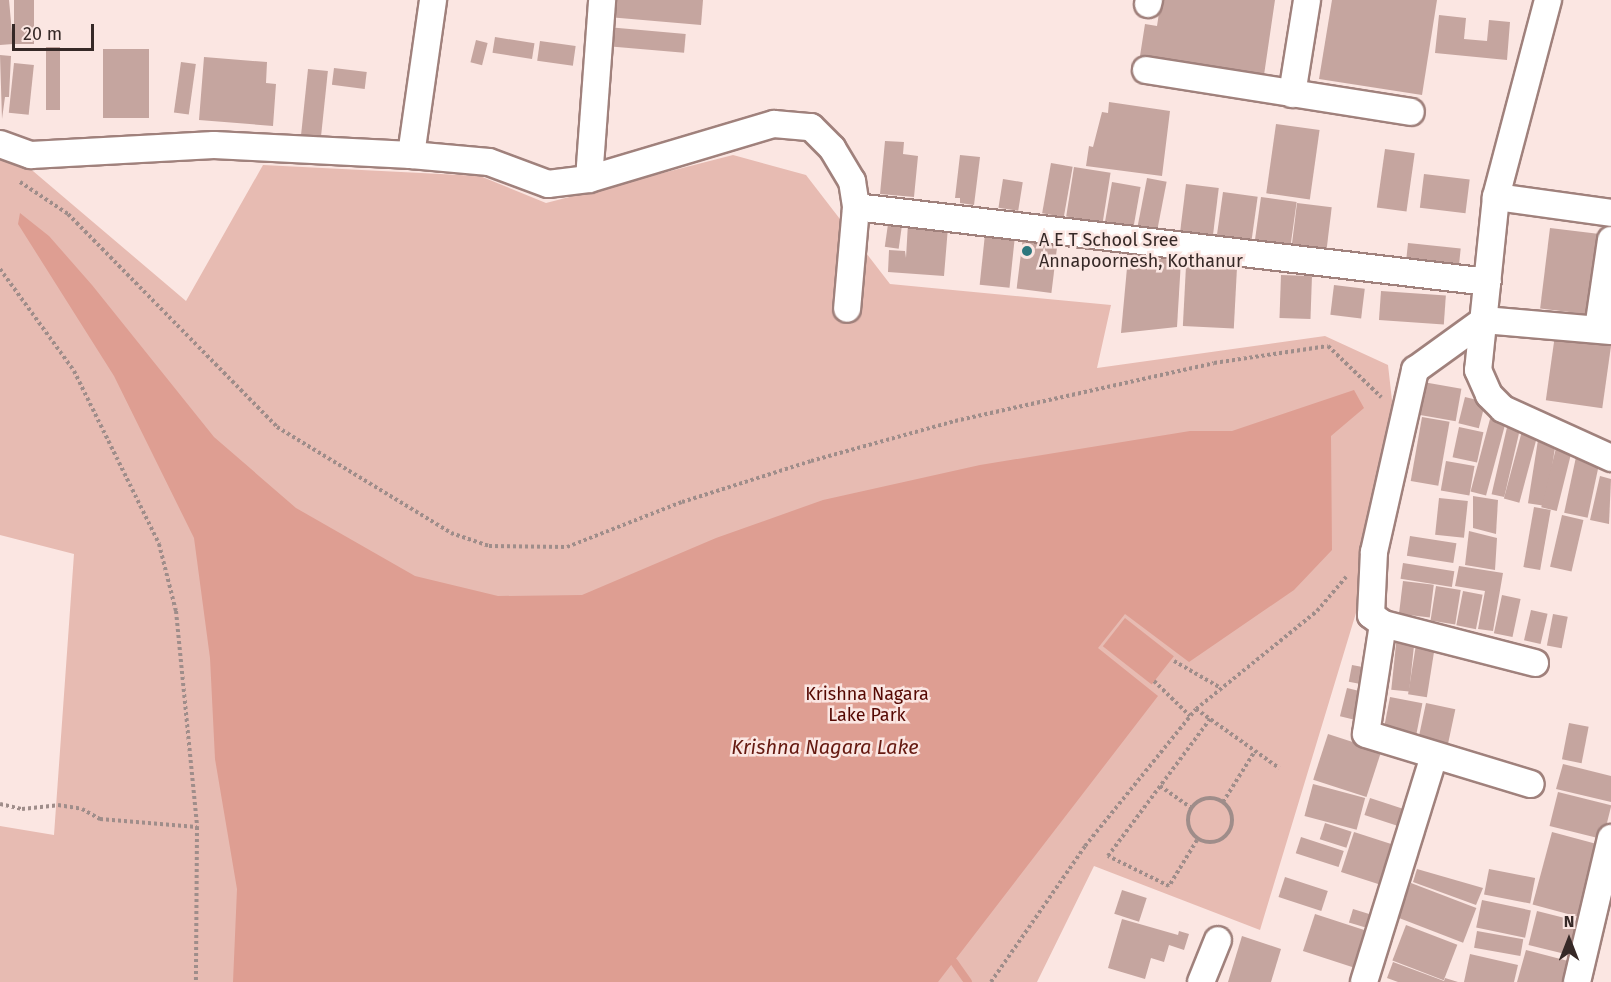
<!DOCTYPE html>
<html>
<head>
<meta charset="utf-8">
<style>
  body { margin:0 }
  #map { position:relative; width:1611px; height:982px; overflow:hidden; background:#fbe6e2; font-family:"Fira Sans",sans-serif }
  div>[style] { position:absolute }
  .green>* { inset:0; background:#e7bbb2 }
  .water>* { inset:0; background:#de9e92; transform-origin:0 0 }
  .stream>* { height:8px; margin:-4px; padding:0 4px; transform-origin:4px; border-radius:4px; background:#de9e92 }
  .building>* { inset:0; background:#c5a59f; transform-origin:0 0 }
  .path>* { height:4px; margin-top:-2px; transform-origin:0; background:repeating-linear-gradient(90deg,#9f8d8a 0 3px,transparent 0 6px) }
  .path>.ring { margin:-2px; padding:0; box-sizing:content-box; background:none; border:4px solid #9f8d8a; border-radius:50% }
  .roads { filter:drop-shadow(2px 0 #a0817c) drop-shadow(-2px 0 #a0817c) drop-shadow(0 2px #a0817c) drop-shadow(0 -2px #a0817c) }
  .street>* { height:26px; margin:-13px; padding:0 13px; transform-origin:13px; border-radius:13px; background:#fff }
  .dots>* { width:16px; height:16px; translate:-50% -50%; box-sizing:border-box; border:3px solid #fbe6e2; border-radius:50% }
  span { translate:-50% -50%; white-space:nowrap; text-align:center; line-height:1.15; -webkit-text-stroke:5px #fbe6e2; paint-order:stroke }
  .poi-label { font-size:18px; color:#362927 }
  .left { translate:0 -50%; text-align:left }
  .park-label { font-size:18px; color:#550802 }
  .water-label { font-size:20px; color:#651910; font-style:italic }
  .north { position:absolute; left:1539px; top:910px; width:60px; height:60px; -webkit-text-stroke:4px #fbe6e2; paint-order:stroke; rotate:0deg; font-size:16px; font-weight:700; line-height:24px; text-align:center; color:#362927 }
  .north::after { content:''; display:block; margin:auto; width:21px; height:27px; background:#362927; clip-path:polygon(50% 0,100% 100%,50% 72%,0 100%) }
  .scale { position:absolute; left:12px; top:24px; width:82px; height:27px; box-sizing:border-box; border:3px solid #362927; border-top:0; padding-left:8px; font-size:18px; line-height:21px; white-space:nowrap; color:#362927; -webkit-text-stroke:4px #fbe6e2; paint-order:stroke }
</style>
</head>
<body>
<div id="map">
  <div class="green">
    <i style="clip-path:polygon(0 152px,20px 160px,186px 301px,263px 165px,480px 176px,546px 203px,733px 155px,806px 175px,890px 284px,1111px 305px,1097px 368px,1325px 336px,1388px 365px,1395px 427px,1359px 603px,1260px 930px,1094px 866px,1037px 982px,0 982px,0 826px,54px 835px,74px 554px,0 535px)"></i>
  </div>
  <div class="water">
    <i style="clip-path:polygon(20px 213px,49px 236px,92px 285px,214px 437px,296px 508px,415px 576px,498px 596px,582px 595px,716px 538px,823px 500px,980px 465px,1190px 431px,1232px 431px,1354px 390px,1364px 408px,1331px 436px,1332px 550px,1294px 590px,1189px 662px,1125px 614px,1098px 648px,1158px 696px,938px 982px,233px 982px,237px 889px,215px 759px,210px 658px,194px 538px,114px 376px,18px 224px)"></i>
    <i style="left:1125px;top:618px;width:62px;height:36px;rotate:38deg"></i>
  </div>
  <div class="stream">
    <i style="left:954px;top:962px;width:24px;rotate:55deg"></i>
  </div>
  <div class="building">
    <i style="clip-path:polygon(0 0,9px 0,13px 44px,0 45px)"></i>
    <i style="left:14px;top:0;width:20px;height:44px"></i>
    <i style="clip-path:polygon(609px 0,703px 0,701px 25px,608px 17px)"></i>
    <i style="clip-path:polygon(1161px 0,1275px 0,1264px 75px,1140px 56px,1145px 24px,1157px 26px)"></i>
    <i style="clip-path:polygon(1332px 0,1437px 0,1422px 95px,1319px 79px)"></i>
    <i style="clip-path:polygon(1439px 15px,1466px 18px,1464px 39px,1487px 41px,1489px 20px,1510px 22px,1507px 60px,1435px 53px)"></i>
    <i style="left:607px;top:27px;width:79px;height:19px;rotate:5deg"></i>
    <i style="left:495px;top:37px;width:40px;height:16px;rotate:9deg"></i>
    <i style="left:476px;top:40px;width:12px;height:23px;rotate:14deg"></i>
    <i style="left:540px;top:41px;width:36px;height:20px;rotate:8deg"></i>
    <i style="left:46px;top:47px;width:14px;height:63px"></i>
    <i style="left:103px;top:49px;width:46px;height:69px"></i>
    <i style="clip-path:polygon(0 55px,11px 56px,9px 97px,5px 97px,2px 119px)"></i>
    <i style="clip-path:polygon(204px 57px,267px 62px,266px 83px,276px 84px,273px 126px,199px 120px)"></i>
    <i style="left:181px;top:62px;width:15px;height:51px;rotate:8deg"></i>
    <i style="left:14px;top:63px;width:20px;height:50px;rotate:6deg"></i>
    <i style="left:334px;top:68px;width:33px;height:17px;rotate:7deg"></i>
    <i style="left:308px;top:69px;width:20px;height:69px;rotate:6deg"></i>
    <i style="clip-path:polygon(1109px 102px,1170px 111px,1162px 176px,1086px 166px,1089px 146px,1093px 147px,1102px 112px,1108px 113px)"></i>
    <i style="left:1276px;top:124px;width:44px;height:70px;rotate:8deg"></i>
    <i style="clip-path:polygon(885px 141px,904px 142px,903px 154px,918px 156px,914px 197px,880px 194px)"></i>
    <i style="left:1385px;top:149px;width:30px;height:59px;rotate:8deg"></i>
    <i style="clip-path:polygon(960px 155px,980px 157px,974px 205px,960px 203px,960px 198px,955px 198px)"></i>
    <i style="left:1051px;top:163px;width:22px;height:51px;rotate:10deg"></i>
    <i style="left:1074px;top:167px;width:37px;height:50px;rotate:9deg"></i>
    <i style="left:1424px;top:174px;width:46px;height:34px;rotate:7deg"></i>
    <i style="left:1147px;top:178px;width:20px;height:51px;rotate:11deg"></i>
    <i style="left:1003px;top:179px;width:20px;height:29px;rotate:9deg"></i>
    <i style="left:1112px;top:182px;width:29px;height:40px;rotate:10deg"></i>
    <i style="left:1186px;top:184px;width:33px;height:49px;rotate:7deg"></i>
    <i style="left:1223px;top:192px;width:35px;height:47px;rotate:8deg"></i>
    <i style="left:1261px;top:197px;width:36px;height:48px;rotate:8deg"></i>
    <i style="left:1297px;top:203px;width:35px;height:47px;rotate:7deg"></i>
    <i style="clip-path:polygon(908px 223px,948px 227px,944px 276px,888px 272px,889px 250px,905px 251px,906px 258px)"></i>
    <i style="left:888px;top:224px;width:14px;height:23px;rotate:8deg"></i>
    <i style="left:1550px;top:228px;width:50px;height:81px;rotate:7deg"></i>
    <i style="left:985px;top:234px;width:30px;height:51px;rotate:6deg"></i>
    <i style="left:1023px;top:237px;width:35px;height:52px;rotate:7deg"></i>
    <i style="left:1408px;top:243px;width:53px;height:21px;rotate:6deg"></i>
    <i style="clip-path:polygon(1128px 257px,1181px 260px,1177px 327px,1121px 333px)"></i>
    <i style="left:1186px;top:266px;width:51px;height:60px;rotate:3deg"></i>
    <i style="left:1281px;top:275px;width:31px;height:43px;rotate:2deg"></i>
    <i style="left:1334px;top:285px;width:31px;height:30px;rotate:7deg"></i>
    <i style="left:1381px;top:291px;width:65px;height:29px;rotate:4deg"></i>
    <i style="left:1555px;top:335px;width:57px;height:66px;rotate:8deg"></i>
    <i style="left:1423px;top:382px;width:39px;height:33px;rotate:10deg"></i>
    <i style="left:1465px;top:397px;width:21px;height:27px;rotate:14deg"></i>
    <i style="left:1422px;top:417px;width:28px;height:65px;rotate:10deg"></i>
    <i style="left:1490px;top:419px;width:16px;height:75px;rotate:15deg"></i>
    <i style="left:1508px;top:423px;width:13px;height:73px;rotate:13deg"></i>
    <i style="left:1459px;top:427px;width:25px;height:31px;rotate:12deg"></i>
    <i style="left:1522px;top:431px;width:16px;height:70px;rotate:15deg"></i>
    <i style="left:1538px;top:440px;width:18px;height:64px;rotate:9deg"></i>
    <i style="left:1556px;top:448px;width:16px;height:61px;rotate:14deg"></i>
    <i style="left:1576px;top:457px;width:24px;height:57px;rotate:12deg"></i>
    <i style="left:1446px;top:461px;width:29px;height:30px;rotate:10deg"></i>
    <i style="clip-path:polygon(1600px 476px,1611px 479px,1609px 524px,1590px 520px)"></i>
    <i style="clip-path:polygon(1473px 496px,1498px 500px,1496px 534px,1473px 528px)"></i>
    <i style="left:1439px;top:498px;width:29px;height:37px;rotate:6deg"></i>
    <i style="left:1534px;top:507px;width:17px;height:61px;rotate:10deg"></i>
    <i style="left:1562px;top:515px;width:22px;height:53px;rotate:13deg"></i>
    <i style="clip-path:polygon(1469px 531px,1497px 538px,1495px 570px,1465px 565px)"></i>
    <i style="left:1410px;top:536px;width:47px;height:20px;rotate:9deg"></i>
    <i style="left:1403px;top:563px;width:52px;height:16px;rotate:9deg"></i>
    <i style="clip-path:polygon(1459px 566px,1503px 573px,1493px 631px,1478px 629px,1485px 591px,1455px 586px)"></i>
    <i style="left:1403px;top:581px;width:31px;height:33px;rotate:7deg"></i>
    <i style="left:1436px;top:586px;width:25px;height:35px;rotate:9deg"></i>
    <i style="left:1463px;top:591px;width:20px;height:35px;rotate:11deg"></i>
    <i style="left:1502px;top:595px;width:19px;height:39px;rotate:12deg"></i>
    <i style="left:1531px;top:610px;width:17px;height:31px;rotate:13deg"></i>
    <i style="left:1553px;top:614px;width:15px;height:32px;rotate:11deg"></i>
    <i style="left:1397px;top:635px;width:18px;height:55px;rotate:6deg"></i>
    <i style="left:1417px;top:638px;width:19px;height:57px;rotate:9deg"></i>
    <i style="left:1352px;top:665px;width:16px;height:17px;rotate:11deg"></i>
    <i style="left:1347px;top:688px;width:16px;height:29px;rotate:14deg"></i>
    <i style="left:1390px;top:697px;width:33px;height:32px;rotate:11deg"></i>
    <i style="left:1426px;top:703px;width:30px;height:37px;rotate:12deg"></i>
    <i style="left:1569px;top:723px;width:20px;height:37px;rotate:11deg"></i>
    <i style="left:1328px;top:734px;width:56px;height:48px;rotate:18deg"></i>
    <i style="clip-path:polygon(1563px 764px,1611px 776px,1611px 802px,1556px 789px)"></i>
    <i style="left:1313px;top:784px;width:54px;height:33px;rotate:15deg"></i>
    <i style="left:1558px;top:792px;width:55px;height:35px;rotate:14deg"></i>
    <i style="left:1370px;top:798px;width:41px;height:18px;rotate:18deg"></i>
    <i style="left:1325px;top:823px;width:28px;height:17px;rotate:18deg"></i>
    <i style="left:1354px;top:832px;width:48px;height:42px;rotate:18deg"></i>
    <i style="left:1552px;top:832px;width:52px;height:75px;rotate:15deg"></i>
    <i style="left:1301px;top:837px;width:45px;height:17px;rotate:18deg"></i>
    <i style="clip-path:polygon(1417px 869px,1483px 888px,1476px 905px,1413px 882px)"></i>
    <i style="left:1489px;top:869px;width:47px;height:26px;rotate:11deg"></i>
    <i style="left:1285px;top:877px;width:45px;height:21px;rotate:18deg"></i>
    <i style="left:1411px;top:883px;width:70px;height:37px;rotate:21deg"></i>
    <i style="left:1122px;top:890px;width:26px;height:25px;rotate:18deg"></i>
    <i style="left:1482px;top:900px;width:50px;height:28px;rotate:12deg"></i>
    <i style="left:1353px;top:909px;width:27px;height:14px;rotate:17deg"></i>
    <i style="left:1537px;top:911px;width:44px;height:35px;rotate:14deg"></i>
    <i style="left:1315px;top:914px;width:63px;height:39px;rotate:18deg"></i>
    <i style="clip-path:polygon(1122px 919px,1178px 935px,1179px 931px,1189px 934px,1184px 950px,1169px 945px,1164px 962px,1151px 958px,1145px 979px,1108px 968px)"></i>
    <i style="left:1406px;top:925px;width:55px;height:38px;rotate:21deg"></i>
    <i style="left:1477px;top:931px;width:47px;height:17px;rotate:10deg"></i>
    <i style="clip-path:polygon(1242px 936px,1281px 949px,1271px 982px,1228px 982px)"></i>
    <i style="clip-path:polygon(1526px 950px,1572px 962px,1566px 982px,1517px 982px)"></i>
    <i style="clip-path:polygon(1470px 954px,1518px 965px,1514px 982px,1464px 982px)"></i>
    <i style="clip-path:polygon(1393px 962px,1444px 981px,1445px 978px,1458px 982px,1398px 982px,1387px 978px)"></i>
  </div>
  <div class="path">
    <i style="left:20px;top:182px;width:58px;rotate:33.7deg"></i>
    <i style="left:68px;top:214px;width:298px;rotate:45.5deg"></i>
    <i style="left:277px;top:427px;width:204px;rotate:31.3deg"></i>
    <i style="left:451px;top:533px;width:40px;rotate:18.9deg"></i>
    <i style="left:489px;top:546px;width:78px;rotate:0.7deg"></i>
    <i style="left:567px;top:547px;width:123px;rotate:-21.4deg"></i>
    <i style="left:682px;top:502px;width:135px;rotate:-17.6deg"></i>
    <i style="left:811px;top:461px;width:149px;rotate:-15.5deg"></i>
    <i style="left:955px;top:421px;width:265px;rotate:-12.6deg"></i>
    <i style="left:1214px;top:363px;width:115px;rotate:-8.5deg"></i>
    <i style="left:1328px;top:346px;width:74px;rotate:43.9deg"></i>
    <i style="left:0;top:269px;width:126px;rotate:54deg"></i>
    <i style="left:74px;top:371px;width:193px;rotate:63.8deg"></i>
    <i style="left:159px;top:544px;width:69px;rotate:75.8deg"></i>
    <i style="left:176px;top:611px;width:217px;rotate:84.4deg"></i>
    <i style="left:197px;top:827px;width:155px;rotate:90.4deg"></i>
    <i style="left:1174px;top:661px;width:52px;rotate:30deg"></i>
    <i style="left:1154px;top:681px;width:50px;rotate:44.2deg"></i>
    <i style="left:1196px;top:709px;width:102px;rotate:35.4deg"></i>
    <i style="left:1160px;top:786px;width:39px;rotate:35deg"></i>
    <i class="ring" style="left:1188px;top:798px;width:40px;height:40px"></i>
    <i style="left:1223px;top:802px;width:60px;rotate:-57.9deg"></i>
    <i style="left:0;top:804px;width:23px;rotate:13deg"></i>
    <i style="left:22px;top:809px;width:36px;rotate:-6deg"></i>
    <i style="left:58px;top:805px;width:24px;rotate:9deg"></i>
    <i style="left:82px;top:809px;width:21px;rotate:29deg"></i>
    <i style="left:100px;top:819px;width:97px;rotate:4.7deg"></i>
    <i style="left:1197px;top:840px;width:54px;rotate:121.3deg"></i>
    <i style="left:1169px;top:886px;width:68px;rotate:-153.8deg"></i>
    <i style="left:1108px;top:856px;width:171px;rotate:-53.3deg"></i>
    <i style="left:991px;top:982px;width:165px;rotate:-55.3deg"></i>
    <i style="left:1085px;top:846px;width:176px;rotate:-51deg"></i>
    <i style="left:1196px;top:709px;width:156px;rotate:-39deg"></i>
    <i style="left:1317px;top:611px;width:45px;rotate:-49.5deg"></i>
  </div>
  <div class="roads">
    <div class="street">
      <i style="left:1548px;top:0;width:204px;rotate:104.8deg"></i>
      <i style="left:1496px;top:197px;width:174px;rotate:95.9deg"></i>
      <i style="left:1478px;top:370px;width:27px;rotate:66deg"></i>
      <i style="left:1489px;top:395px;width:20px;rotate:45deg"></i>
      <i style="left:1503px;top:409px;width:119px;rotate:24.4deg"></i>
      <i style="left:1148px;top:4px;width:4px;rotate:-76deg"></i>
      <i style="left:1146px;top:70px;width:268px;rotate:9deg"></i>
      <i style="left:1292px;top:94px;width:95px;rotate:-80.9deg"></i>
      <i style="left:0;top:144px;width:33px;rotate:20deg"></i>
      <i style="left:31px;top:155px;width:183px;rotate:-3.1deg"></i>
      <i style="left:214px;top:145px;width:197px;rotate:2.9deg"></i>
      <i style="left:411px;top:155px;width:78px;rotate:5.1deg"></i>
      <i style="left:489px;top:162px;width:63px;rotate:20.4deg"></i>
      <i style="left:548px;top:184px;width:41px;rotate:-7deg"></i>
      <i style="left:589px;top:179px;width:193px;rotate:-16.6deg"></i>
      <i style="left:774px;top:124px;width:37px;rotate:5deg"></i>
      <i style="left:811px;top:127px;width:30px;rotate:45deg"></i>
      <i style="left:832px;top:148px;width:39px;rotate:59deg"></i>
      <i style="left:852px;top:181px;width:26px;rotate:81deg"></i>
      <i style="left:856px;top:207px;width:102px;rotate:95deg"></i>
      <i style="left:411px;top:155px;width:157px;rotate:-81.9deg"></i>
      <i style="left:589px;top:179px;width:179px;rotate:-85.8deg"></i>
      <i style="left:1496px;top:197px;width:116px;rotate:7.9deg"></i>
      <i style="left:856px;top:207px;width:636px;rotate:6.77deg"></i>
      <i style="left:1598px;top:329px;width:90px;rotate:-81.7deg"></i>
      <i style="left:1383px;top:624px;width:111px;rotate:98.8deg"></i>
      <i style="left:1366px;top:734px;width:172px;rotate:16.9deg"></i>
      <i style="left:1535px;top:663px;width:157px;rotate:-165.6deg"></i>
      <i style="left:1383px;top:624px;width:15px;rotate:-143deg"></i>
      <i style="left:1371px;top:615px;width:63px;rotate:-87.3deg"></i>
      <i style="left:1374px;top:552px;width:187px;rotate:-77.3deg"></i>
      <i style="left:1415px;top:370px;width:85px;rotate:-35.9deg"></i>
      <i style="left:1484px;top:320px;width:127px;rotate:5deg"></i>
      <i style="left:1201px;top:982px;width:45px;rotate:-68deg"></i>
      <i style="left:1364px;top:982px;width:237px;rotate:-72.8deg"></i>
      <i style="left:1577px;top:982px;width:148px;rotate:-76.7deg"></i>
    </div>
  </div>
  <div class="dots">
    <i style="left:1027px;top:251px;background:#2e777d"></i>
  </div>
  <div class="poi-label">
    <span class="left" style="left:1039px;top:251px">A E T School Sree<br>Annapoornesh, Kothanur</span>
  </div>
  <div class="park-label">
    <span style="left:867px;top:705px">Krishna Nagara<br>Lake Park</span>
  </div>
  <div class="water-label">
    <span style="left:825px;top:747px">Krishna Nagara Lake</span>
  </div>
  <div class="north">N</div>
  <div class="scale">20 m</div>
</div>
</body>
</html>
